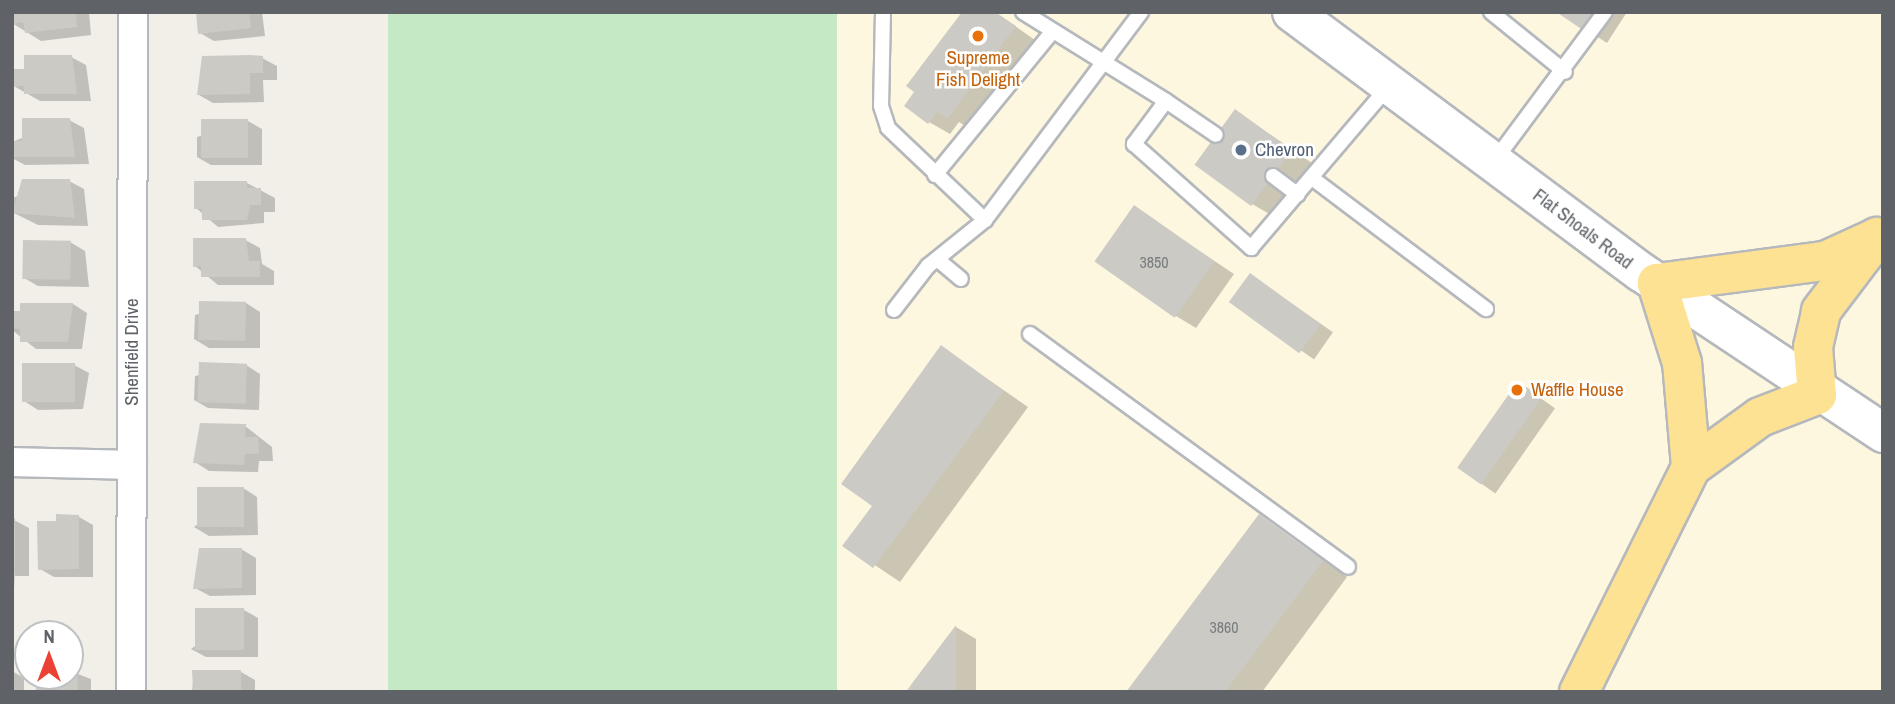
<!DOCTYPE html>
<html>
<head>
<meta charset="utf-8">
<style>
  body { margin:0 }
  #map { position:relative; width:1895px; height:704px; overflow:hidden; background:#f1efe8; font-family:"Archivo Narrow",sans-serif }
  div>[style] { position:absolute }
  .commercial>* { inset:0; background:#fef7e0; transform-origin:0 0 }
  .green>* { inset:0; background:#c5e8c5; transform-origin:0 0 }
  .shadow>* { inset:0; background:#0003; transform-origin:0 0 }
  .building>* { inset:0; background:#cccac5; transform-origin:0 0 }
  .roads { filter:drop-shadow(2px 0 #b5b8bc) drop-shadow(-2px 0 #b5b8bc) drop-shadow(0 2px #b5b8bc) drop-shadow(0 -2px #b5b8bc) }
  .lane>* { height:14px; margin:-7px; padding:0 7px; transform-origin:7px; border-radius:7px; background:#fff }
  .street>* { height:28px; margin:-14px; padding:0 14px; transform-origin:14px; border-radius:14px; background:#fff }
  .secondary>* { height:38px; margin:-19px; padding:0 19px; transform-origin:19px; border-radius:19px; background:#fff }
  .highway>* { height:38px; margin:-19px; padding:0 19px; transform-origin:19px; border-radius:19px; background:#fde293 }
  .dots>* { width:19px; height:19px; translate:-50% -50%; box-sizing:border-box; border:4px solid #fff; border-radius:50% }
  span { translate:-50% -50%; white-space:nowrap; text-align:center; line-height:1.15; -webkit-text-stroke:5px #fff; paint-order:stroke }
  .number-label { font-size:16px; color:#7a7d7f }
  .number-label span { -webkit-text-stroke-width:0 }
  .food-label { font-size:19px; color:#c56008 }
  .left { translate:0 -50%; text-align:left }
  .service-label { font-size:19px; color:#4e5e75 }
  .street-label { font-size:19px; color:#5f6368 }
  .frame { position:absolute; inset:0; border:14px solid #5f6368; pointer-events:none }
  .north { position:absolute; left:14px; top:620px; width:70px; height:70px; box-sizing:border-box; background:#fff; border:2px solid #bfc1c3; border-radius:50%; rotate:0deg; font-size:19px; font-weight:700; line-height:28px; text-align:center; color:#5f6368 }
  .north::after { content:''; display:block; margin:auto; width:24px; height:32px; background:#ea4335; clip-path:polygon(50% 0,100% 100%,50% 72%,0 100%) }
</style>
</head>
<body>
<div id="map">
  <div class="commercial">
    <i style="left:837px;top:12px;width:1046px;height:681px"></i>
  </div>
  <div class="green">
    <i style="left:388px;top:12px;width:449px;height:680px"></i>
  </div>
  <div class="shadow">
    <i style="clip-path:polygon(12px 12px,89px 12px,91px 35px,41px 41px,12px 23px)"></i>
    <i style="clip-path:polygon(201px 12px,262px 12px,265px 36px,214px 41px,200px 33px)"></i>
    <i style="clip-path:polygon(995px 12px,1035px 40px,970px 129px,959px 122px,950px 134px,929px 122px)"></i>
    <i style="clip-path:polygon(1559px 12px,1627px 12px,1607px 43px)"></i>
    <i style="clip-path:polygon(71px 57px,86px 65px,91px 101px,40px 101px,12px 85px,26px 70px)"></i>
    <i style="clip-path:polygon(262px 58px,277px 66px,277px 80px,263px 80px,264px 102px,213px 103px,199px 95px)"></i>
    <i style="clip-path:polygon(1236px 111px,1312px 163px,1273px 216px,1252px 204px)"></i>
    <i style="clip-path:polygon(69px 120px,84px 128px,89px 164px,25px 165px,12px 158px,12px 142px)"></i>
    <i style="clip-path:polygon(248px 121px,262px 129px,262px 165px,211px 165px,197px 157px,197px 137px)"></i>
    <i style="clip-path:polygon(69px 181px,84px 189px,88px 226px,38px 225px,12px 212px,12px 198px)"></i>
    <i style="clip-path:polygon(247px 183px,275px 198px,275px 212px,264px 212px,264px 223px,218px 227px,196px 208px)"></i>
    <i style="clip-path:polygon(1135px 208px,1234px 274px,1196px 328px,1176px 316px)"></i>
    <i style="clip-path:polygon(245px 240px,260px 248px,262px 264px,274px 271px,274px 285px,218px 285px,195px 266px)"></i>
    <i style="clip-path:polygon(70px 242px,85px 251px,89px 287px,38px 286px,24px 278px)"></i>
    <i style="left:1251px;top:275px;width:100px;height:33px;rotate:35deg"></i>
    <i style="clip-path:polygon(246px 303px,260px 312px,260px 348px,209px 348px,194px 339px,195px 315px)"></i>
    <i style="clip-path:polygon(73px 304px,87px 313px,82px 349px,36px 349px,12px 330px,12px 313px)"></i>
    <i style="clip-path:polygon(941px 347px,1028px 407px,900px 582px,845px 545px,874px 506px)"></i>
    <i style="clip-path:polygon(74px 365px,89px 373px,83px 409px,38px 410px,24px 401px)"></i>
    <i style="clip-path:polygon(246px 365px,260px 374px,259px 410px,208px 408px,194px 400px,195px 376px)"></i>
    <i style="left:1519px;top:383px;width:44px;height:104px;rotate:35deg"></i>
    <i style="clip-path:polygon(245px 426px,272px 447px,273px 461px,259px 461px,258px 472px,209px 471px,195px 462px)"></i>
    <i style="clip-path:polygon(243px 488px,257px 497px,258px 535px,209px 536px,194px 527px)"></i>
    <i style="clip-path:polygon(1259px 516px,1347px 577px,1262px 692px,1128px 692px)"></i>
    <i style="clip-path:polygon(79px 517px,93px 525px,93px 577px,54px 577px,40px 569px,57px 523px)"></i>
    <i style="clip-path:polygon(12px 519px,29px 528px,29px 576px,15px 576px,15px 590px)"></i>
    <i style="clip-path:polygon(241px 549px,256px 558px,256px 595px,210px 596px,195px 588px)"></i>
    <i style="clip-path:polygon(244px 610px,258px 618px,258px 657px,206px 657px,191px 649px)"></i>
    <i style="clip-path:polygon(956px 627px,976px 639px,976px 692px,908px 692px)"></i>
    <i style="clip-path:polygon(12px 671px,24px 678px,24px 692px,12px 692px)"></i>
    <i style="clip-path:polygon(70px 671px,91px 679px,91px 692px,37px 692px,37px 676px,70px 676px)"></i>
    <i style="clip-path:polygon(194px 672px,241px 672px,255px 680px,255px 692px,192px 692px)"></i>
  </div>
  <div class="building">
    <i style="clip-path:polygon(12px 12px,76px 12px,77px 27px,25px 33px,23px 22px,12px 24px)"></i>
    <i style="clip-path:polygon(196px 12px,249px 12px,251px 28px,198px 34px)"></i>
    <i style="clip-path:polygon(962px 12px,995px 12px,1016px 26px,948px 118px,937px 112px,928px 124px,904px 106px,914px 92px,906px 86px)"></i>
    <i style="clip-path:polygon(1556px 12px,1599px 12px,1586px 32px)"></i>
    <i style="clip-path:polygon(24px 55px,72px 55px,77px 94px,24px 94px,24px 86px,12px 86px,12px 69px,24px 69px)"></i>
    <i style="clip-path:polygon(250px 55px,263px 56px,263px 73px,250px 73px,250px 94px,197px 95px,202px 56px)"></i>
    <i style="left:1235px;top:109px;width:70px;height:69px;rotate:36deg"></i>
    <i style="clip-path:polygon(22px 118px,70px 118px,75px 157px,12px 157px,12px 141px,22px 141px)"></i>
    <i style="left:201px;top:119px;width:47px;height:39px"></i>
    <i style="clip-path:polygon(22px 179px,70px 179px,75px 218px,12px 213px)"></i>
    <i style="clip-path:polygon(194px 181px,247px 181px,247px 188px,261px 188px,261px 205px,250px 205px,247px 220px,202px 220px,202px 209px,194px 209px)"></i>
    <i style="left:1134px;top:205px;width:98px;height:69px;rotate:35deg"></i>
    <i style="clip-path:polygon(193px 238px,246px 238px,249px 261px,260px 261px,260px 277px,201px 277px,201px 266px,193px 267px)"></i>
    <i style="left:23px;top:240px;width:48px;height:39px;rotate:1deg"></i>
    <i style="left:1250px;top:273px;width:87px;height:36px;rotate:36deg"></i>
    <i style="left:199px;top:301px;width:47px;height:39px;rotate:1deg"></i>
    <i style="clip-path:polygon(20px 303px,73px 303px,68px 342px,20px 342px,20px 329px,12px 328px,12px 311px,20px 311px)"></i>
    <i style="clip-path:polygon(941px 345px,1004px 391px,873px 568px,842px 546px,872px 506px,841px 484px)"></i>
    <i style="left:199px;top:362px;width:48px;height:40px;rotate:2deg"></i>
    <i style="left:22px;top:363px;width:53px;height:39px"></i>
    <i style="left:1518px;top:381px;width:29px;height:106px;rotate:35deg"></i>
    <i style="clip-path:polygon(200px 423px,246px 424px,245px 437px,258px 437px,259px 454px,245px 454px,244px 465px,193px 463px)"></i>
    <i style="left:244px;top:487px;width:40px;height:47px;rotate:90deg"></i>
    <i style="clip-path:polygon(56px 514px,79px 515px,79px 569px,38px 570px,37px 521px,56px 521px)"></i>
    <i style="clip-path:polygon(1259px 514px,1323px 561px,1225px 692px,1126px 692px)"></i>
    <i style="left:12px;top:518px;width:3px;height:51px"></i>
    <i style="clip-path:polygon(199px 548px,242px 548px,242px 588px,193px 589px)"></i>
    <i style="left:195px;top:608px;width:49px;height:42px"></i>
    <i style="clip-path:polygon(956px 625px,956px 692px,906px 692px,913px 682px)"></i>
    <i style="clip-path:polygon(70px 669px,77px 669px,78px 692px,36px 692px,36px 676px,70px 676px)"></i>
    <i style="clip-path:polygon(192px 670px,241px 670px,241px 692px,186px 692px,193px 689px)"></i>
  </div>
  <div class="roads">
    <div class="lane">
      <i style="left:883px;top:12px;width:94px;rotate:91.2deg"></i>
      <i style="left:881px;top:106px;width:23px;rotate:72deg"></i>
      <i style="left:888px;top:128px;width:134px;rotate:43.5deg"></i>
      <i style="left:1023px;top:12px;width:168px;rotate:31.9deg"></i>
      <i style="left:1166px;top:101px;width:54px;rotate:126.7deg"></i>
      <i style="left:1134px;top:144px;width:157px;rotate:41.6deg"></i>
      <i style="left:1251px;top:248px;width:213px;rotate:-49.6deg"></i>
      <i style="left:1491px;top:12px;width:95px;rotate:39deg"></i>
      <i style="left:1166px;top:101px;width:60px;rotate:34.2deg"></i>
      <i style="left:1495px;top:160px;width:184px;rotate:-53.4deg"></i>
      <i style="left:935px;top:175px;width:185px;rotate:-50.7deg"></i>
      <i style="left:1273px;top:176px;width:31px;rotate:37deg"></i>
      <i style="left:1312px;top:178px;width:218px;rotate:37deg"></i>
      <i style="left:937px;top:259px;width:31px;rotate:40deg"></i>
      <i style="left:894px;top:310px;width:56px;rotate:-52.3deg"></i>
      <i style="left:928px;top:266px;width:73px;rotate:-38.9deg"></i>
      <i style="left:985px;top:220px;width:260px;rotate:-53.1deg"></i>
      <i style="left:1030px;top:334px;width:394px;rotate:36.2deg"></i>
    </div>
    <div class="street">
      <i style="left:12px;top:462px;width:120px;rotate:1.4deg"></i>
      <i style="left:131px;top:692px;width:680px;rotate:-89.83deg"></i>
    </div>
    <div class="secondary">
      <i style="left:1292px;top:12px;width:435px;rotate:36.7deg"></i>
      <i style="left:1641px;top:272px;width:291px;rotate:33.6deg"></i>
    </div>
    <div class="highway">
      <i style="left:1691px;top:467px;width:104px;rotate:-94.9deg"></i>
      <i style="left:1682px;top:363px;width:84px;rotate:-107.4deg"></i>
      <i style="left:1657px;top:283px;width:169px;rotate:-7.5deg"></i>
      <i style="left:1825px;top:261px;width:53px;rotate:-24.6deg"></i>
      <i style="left:1579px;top:692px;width:251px;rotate:-63.5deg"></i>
      <i style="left:1691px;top:467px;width:85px;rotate:-35.9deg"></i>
      <i style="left:1760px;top:417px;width:61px;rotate:-21.1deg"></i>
      <i style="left:1817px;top:395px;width:48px;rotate:-94.8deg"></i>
      <i style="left:1813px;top:347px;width:37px;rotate:-77deg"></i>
      <i style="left:1821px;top:311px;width:93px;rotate:-52.9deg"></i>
    </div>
  </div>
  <div class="dots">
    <i style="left:978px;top:36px;background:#e8710a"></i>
    <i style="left:1241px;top:150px;background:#5c6f8a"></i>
    <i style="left:1517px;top:390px;background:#e8710a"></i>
  </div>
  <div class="number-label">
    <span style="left:1154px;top:262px">3850</span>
    <span style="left:1224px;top:627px">3860</span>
  </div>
  <div class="food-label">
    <span style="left:978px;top:69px">Supreme<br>Fish Delight</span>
    <span class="left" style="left:1531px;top:390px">Waffle House</span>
  </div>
  <div class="service-label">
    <span class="left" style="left:1255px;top:150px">Chevron</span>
  </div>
  <div class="street-label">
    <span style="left:1583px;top:229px;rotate:37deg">Flat Shoals Road</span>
    <span style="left:132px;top:352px;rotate:-90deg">Shenfield Drive</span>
  </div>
  <div class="frame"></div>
  <div class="north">N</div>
</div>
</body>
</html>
